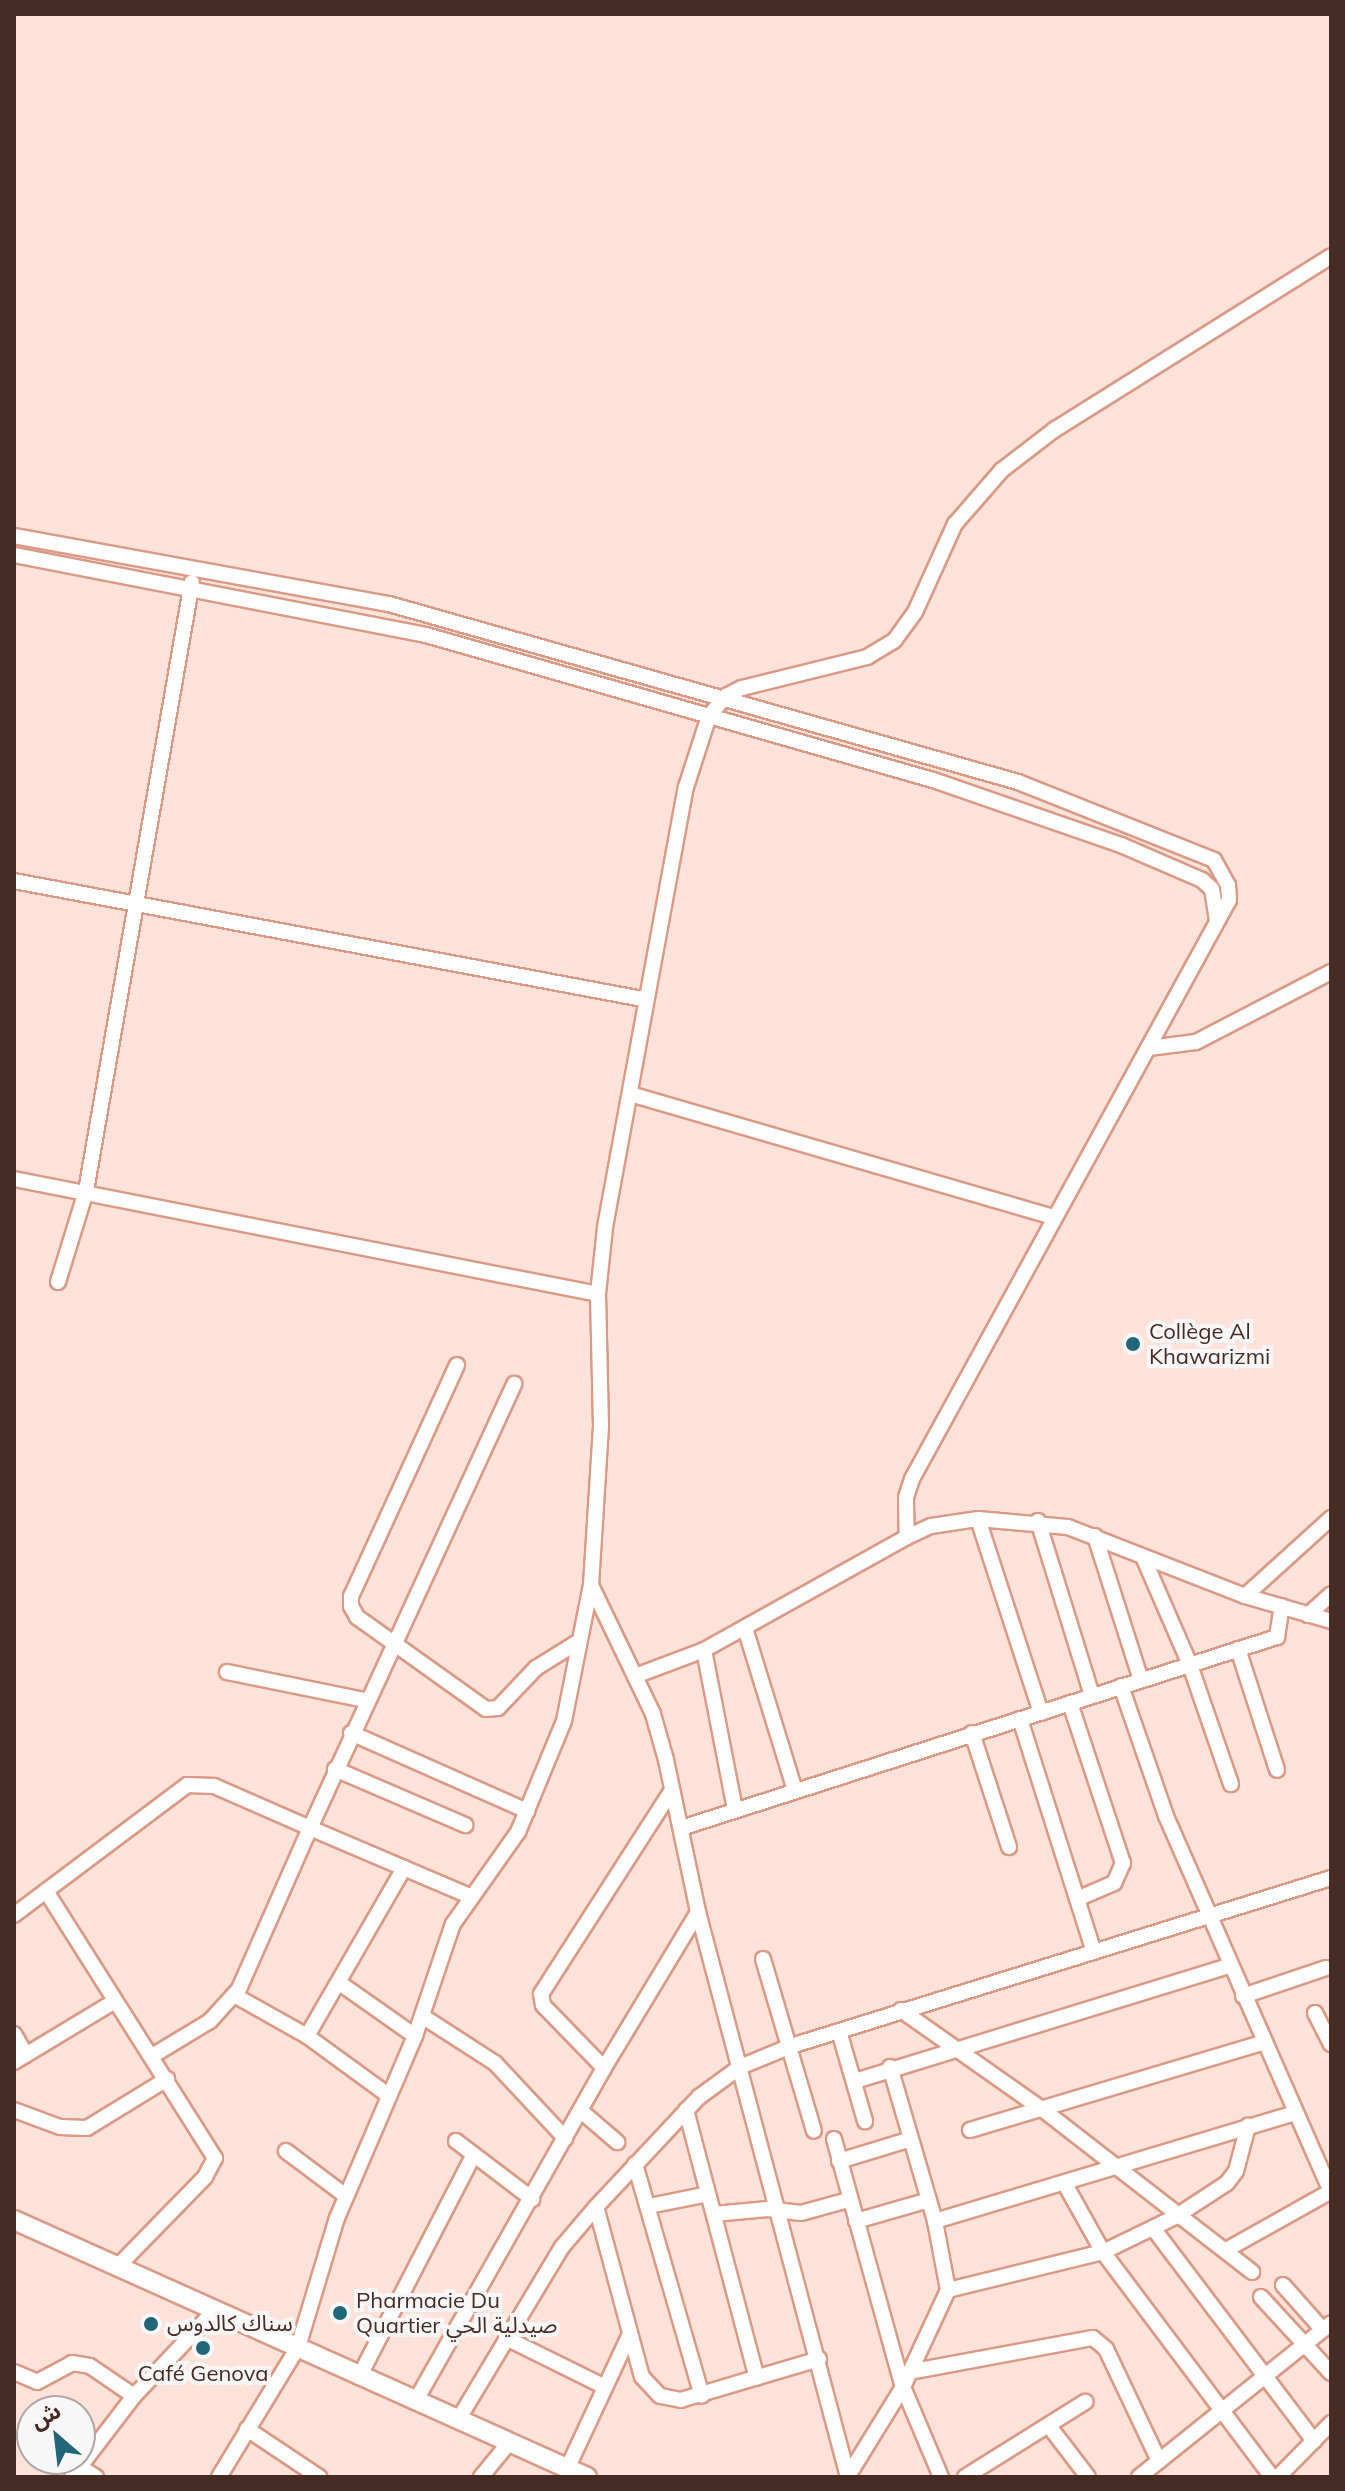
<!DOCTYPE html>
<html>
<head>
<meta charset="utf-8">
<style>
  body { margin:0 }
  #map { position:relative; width:1345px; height:2491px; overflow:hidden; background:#ffe3da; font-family:Mulish,"Noto Sans Arabic",sans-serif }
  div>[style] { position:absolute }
  .roads { filter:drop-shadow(2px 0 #da9a86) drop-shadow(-2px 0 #da9a86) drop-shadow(0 2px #da9a86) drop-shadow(0 -2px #da9a86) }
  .minor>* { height:14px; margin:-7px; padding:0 7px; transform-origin:7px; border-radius:7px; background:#fff }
  .major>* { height:18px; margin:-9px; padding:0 9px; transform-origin:9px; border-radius:9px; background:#fff }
  .dots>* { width:22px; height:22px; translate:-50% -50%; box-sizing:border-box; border:4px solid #f7f7f7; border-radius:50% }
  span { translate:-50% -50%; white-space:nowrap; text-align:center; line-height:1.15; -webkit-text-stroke:8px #f7f7f7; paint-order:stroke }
  .poi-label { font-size:22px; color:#462c24 }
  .left { translate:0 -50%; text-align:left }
  .frame { position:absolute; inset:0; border:16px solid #462c24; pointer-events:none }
  .north { position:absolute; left:16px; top:2395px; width:80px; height:80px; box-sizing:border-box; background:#f7f7f7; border:2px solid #b0a6a3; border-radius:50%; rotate:332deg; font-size:22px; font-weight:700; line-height:32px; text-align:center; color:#462c24 }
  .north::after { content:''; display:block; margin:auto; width:28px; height:36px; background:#236678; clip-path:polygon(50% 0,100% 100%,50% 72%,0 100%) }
</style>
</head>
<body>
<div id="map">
  <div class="roads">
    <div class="minor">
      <i style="left:14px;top:536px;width:381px;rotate:10.3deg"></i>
      <i style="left:389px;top:604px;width:654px;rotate:15.8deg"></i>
      <i style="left:1018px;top:782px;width:211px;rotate:21.7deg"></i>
      <i style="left:1214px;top:860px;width:29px;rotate:61deg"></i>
      <i style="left:1228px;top:885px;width:15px;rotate:86deg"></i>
      <i style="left:1229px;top:900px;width:660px;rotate:118.7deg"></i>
      <i style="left:912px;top:1479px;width:20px;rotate:108deg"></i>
      <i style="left:906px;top:1498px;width:39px;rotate:89deg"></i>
      <i style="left:14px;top:555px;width:420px;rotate:11deg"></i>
      <i style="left:426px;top:635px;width:527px;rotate:15.96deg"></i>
      <i style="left:933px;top:780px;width:199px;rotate:19.1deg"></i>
      <i style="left:1121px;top:845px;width:88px;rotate:23.4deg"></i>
      <i style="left:1202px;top:880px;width:13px;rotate:42deg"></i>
      <i style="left:1212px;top:889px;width:31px;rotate:81deg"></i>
      <i style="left:14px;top:881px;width:640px;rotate:10.63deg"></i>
      <i style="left:1149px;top:1048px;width:47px;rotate:-7.3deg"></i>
      <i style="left:1196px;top:1042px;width:152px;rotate:-27.4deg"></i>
      <i style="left:630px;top:1094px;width:441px;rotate:16.2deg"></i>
      <i style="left:14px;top:1179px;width:595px;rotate:11.14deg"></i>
      <i style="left:58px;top:1282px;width:95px;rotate:-72.9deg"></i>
      <i style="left:86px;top:1191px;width:618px;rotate:-80.13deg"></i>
      <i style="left:457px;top:1365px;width:254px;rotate:114.6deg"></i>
      <i style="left:351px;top:1596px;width:10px;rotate:90deg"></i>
      <i style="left:351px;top:1606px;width:13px;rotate:61deg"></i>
      <i style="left:357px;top:1617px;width:158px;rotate:35.5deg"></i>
      <i style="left:486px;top:1709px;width:12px;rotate:-5deg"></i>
      <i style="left:498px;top:1708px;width:55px;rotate:-46.5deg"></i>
      <i style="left:536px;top:1668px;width:47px;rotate:-32deg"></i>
      <i style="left:978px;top:1519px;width:204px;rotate:72deg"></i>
      <i style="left:1038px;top:1521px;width:182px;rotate:72.8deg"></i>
      <i style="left:1095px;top:1536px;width:151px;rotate:72.3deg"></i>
      <i style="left:1144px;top:1559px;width:116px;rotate:66.5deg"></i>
      <i style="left:1190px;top:1665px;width:126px;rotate:71deg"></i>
      <i style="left:591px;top:1585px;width:143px;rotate:64.3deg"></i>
      <i style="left:653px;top:1714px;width:48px;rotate:74.2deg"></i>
      <i style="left:666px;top:1760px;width:155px;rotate:78.1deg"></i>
      <i style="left:698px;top:1912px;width:585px;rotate:75.13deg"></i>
      <i style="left:1245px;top:1596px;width:116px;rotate:-42.2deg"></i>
      <i style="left:1308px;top:1615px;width:31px;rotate:-42deg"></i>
      <i style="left:745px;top:1628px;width:170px;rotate:72.9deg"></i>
      <i style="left:1238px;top:1649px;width:127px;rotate:72.1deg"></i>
      <i style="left:704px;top:1650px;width:163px;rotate:79deg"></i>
      <i style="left:227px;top:1672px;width:141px;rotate:11.5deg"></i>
      <i style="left:635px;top:1676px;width:74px;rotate:-20.6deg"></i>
      <i style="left:704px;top:1650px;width:232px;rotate:-29.1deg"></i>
      <i style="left:907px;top:1537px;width:26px;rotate:-25deg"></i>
      <i style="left:931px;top:1526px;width:48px;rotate:-8.5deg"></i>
      <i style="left:978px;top:1519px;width:90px;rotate:5.1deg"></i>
      <i style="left:1068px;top:1527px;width:190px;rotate:21.3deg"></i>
      <i style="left:1245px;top:1596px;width:90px;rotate:16.2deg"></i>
      <i style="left:1121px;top:1686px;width:138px;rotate:70.9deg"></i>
      <i style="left:1166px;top:1816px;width:410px;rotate:66.3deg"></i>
      <i style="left:1070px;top:1703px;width:169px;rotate:71.7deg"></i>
      <i style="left:1123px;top:1863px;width:22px;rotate:114deg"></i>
      <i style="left:1114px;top:1883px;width:40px;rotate:156.6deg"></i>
      <i style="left:1020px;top:1719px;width:244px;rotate:72.4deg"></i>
      <i style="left:351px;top:1733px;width:193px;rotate:23.9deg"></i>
      <i style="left:972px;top:1733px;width:120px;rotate:72deg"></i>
      <i style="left:335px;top:1769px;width:142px;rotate:23.3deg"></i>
      <i style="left:681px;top:1828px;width:626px;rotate:-17.77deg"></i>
      <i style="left:1277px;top:1637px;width:31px;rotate:-81deg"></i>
      <i style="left:46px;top:1891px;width:316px;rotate:57.7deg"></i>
      <i style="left:215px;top:2158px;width:21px;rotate:118deg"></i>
      <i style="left:205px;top:2177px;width:124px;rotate:134.3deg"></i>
      <i style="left:14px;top:1915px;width:216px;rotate:-36.9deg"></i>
      <i style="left:187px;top:1785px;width:27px;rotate:2deg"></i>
      <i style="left:214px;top:1786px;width:105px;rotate:23.6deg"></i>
      <i style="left:310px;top:1828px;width:489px;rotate:-65.3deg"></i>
      <i style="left:763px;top:1959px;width:179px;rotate:73.5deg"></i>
      <i style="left:341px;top:1984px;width:90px;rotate:35.1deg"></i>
      <i style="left:234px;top:1995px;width:84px;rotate:29.3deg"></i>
      <i style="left:1243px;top:1996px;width:88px;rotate:-18.6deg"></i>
      <i style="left:901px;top:2010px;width:172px;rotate:35.1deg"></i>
      <i style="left:1042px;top:2109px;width:266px;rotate:37.8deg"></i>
      <i style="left:1315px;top:2013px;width:35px;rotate:63deg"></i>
      <i style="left:422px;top:2016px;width:87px;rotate:32.8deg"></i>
      <i style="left:495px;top:2063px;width:103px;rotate:47deg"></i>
      <i style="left:839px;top:2031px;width:94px;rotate:73.9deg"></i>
      <i style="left:14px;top:2034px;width:24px;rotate:60deg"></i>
      <i style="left:152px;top:2056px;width:68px;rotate:-31.1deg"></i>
      <i style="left:210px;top:2021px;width:43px;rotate:-47.8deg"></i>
      <i style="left:239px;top:1989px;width:176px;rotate:-66.2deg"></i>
      <i style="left:310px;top:1828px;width:176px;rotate:23.1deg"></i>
      <i style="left:14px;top:2062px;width:118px;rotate:-31.1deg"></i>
      <i style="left:890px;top:2067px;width:160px;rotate:73.7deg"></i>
      <i style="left:604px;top:2068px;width:88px;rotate:-134.1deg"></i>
      <i style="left:543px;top:2005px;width:11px;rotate:-100deg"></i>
      <i style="left:541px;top:1994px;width:242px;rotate:-57.3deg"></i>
      <i style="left:855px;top:2081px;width:391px;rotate:-17.1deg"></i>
      <i style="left:388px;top:2095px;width:100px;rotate:-143.9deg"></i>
      <i style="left:307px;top:2036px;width:194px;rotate:-60deg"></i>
      <i style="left:14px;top:2110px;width:49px;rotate:20.3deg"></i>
      <i style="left:60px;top:2127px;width:27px;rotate:2deg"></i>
      <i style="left:87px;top:2128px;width:94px;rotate:-31.5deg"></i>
      <i style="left:686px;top:2110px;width:277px;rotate:75.2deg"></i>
      <i style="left:581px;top:2111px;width:48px;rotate:40.7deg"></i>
      <i style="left:970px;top:2130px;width:308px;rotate:-16.6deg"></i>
      <i style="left:834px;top:2139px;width:257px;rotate:74.5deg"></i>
      <i style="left:903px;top:2387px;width:98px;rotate:67.1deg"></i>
      <i style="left:456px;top:2141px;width:96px;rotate:37.3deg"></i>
      <i style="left:286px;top:2151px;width:75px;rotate:36.9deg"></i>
      <i style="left:839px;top:2161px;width:72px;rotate:-16.9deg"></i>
      <i style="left:635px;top:2164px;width:241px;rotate:73.9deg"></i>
      <i style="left:1065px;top:2184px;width:78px;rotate:60.8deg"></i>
      <i style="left:1103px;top:2252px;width:281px;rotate:53.1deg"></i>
      <i style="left:649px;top:2206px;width:60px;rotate:-11.5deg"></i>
      <i style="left:714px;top:2214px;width:54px;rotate:-5.3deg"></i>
      <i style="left:768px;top:2209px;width:33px;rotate:7deg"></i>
      <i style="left:801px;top:2213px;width:49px;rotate:-15.5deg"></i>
      <i style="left:856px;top:2221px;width:76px;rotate:-16deg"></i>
      <i style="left:1153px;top:2228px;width:267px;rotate:52.9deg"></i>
      <i style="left:1226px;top:2250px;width:120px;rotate:-29.3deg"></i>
      <i style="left:1283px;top:2285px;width:60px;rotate:48.4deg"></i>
      <i style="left:948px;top:2290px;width:160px;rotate:-13.8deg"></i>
      <i style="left:1103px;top:2252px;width:80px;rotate:-25.9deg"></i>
      <i style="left:1175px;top:2217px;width:62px;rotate:-33.2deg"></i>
      <i style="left:1227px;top:2183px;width:15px;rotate:-53deg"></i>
      <i style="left:1236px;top:2171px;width:47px;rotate:-75.1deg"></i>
      <i style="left:1261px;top:2297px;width:103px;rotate:47.4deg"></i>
      <i style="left:506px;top:2338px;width:110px;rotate:26.3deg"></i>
      <i style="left:819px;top:2359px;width:144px;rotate:163.5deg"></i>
      <i style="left:681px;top:2400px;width:21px;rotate:-169deg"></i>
      <i style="left:660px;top:2396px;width:26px;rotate:-133deg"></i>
      <i style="left:642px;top:2377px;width:176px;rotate:-105.1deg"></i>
      <i style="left:596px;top:2207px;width:151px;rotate:-46.9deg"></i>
      <i style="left:699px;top:2097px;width:51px;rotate:-36.2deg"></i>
      <i style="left:740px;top:2067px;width:55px;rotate:-22.4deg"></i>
      <i style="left:791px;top:2046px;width:566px;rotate:-17.28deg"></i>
      <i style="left:14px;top:2372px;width:25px;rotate:23deg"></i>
      <i style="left:37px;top:2382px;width:40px;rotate:-28deg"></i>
      <i style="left:72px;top:2363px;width:18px;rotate:9deg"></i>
      <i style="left:90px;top:2366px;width:53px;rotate:34.3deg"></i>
      <i style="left:909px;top:2372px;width:187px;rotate:-10.5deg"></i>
      <i style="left:1093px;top:2338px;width:17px;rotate:40deg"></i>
      <i style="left:1106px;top:2349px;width:124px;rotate:64.7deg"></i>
      <i style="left:359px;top:2377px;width:249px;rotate:-62.7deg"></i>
      <i style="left:415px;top:2402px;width:384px;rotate:-60.5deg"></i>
      <i style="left:604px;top:2068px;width:182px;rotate:-58.9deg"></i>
      <i style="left:458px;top:2420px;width:202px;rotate:-59deg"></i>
      <i style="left:562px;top:2247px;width:52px;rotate:-49.6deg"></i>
      <i style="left:1049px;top:2426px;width:64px;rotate:52.6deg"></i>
      <i style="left:247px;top:2429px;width:87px;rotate:33.7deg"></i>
      <i style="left:80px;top:2467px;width:19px;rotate:32deg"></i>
      <i style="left:567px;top:2469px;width:147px;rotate:-65deg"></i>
      <i style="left:848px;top:2476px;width:105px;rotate:-58.3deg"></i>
      <i style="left:903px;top:2387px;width:107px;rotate:-65.1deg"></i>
      <i style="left:948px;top:2290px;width:70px;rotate:-100.7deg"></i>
      <i style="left:935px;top:2221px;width:375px;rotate:-16.7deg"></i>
      <i style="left:72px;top:2477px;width:102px;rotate:-52.6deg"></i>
      <i style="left:134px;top:2396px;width:118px;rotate:-46.7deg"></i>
      <i style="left:219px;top:2477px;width:152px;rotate:-58.7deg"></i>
      <i style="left:298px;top:2347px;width:135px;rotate:-73.2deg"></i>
      <i style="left:337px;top:2218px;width:198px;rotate:-66.8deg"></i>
      <i style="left:415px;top:2036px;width:118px;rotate:-71.3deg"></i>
      <i style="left:453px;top:1924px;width:113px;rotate:-54.8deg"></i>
      <i style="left:518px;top:1832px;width:120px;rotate:-67.5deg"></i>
      <i style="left:564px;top:1721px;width:139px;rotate:-78.8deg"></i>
      <i style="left:591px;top:1585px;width:159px;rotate:-86.4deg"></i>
      <i style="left:601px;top:1426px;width:132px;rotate:-91.3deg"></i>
      <i style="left:598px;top:1294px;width:67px;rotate:-84deg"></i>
      <i style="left:605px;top:1227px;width:447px;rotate:-79.6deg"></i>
      <i style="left:686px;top:787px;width:75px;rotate:-72.1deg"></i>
      <i style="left:709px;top:716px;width:26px;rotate:-50deg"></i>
      <i style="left:726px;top:696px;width:18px;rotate:-27deg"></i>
      <i style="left:742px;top:688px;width:129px;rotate:-13.9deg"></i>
      <i style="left:867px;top:657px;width:31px;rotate:-31deg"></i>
      <i style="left:894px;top:641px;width:36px;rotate:-54deg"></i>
      <i style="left:915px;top:612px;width:97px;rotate:-65.6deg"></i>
      <i style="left:955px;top:524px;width:72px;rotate:-49deg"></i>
      <i style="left:1002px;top:470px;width:66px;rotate:-37.6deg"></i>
      <i style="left:1054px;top:430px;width:327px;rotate:-32.1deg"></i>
      <i style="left:481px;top:2477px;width:43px;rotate:-50.7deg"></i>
      <i style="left:965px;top:2477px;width:142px;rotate:-32deg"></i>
      <i style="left:1139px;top:2477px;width:246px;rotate:-38.7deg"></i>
      <i style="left:1278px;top:2477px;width:76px;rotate:-45.5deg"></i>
    </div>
    <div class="major">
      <i style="left:14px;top:2220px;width:628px;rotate:24.16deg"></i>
    </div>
  </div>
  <div class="dots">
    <i style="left:1133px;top:1344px;background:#236678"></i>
    <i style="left:340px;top:2313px;background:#236678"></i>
    <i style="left:151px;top:2324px;background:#236678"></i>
    <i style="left:203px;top:2348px;background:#236678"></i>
  </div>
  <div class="poi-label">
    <span class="left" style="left:1149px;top:1344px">Collège Al<br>Khawarizmi</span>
    <span class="left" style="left:356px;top:2313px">Pharmacie Du<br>Quartier صيدلية الحي</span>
    <span class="left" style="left:167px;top:2324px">سناك كالدوس</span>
    <span style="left:203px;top:2374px">Café Genova</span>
  </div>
  <div class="frame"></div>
  <div class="north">ش</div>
</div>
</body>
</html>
